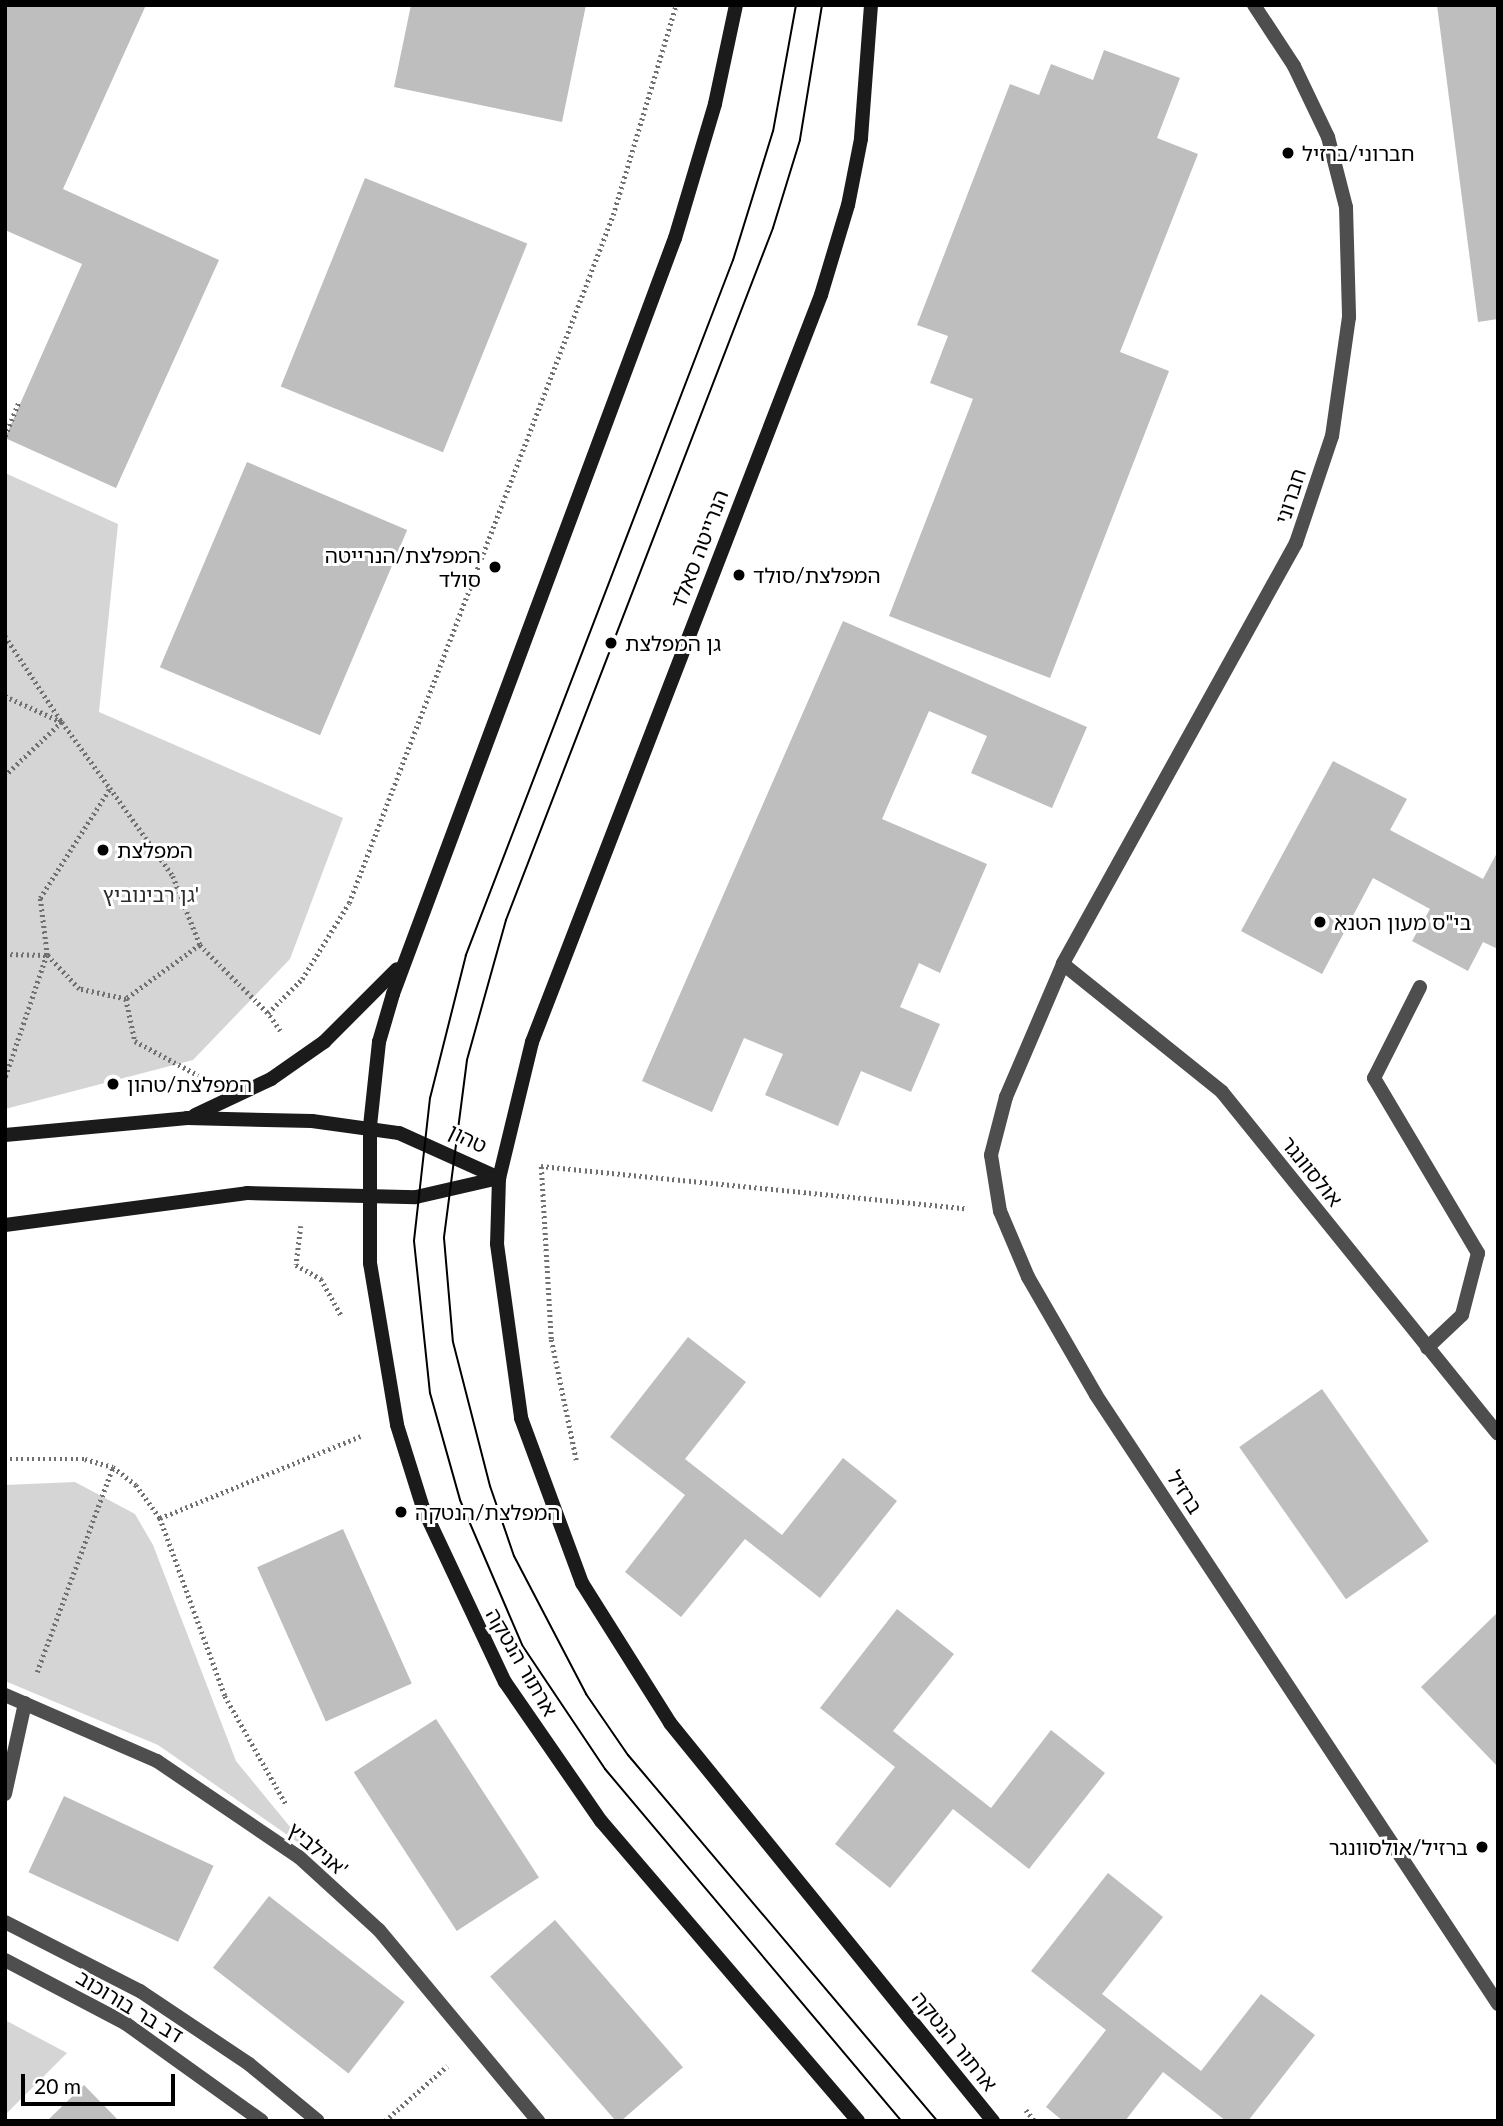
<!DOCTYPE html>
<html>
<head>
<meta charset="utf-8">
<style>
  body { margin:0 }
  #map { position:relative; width:1503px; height:2126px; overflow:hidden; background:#fff; font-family:Lato,"Noto Sans Hebrew",sans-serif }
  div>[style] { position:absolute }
  .green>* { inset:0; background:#d5d5d5 }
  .building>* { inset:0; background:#bebebe; transform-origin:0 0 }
  .path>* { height:4.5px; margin-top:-2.25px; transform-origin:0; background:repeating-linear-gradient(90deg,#707070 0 2px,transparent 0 5.5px) }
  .service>* { height:14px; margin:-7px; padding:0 7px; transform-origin:7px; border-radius:7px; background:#4e4e4e }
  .minor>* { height:14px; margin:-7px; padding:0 7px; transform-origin:7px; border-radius:7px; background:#4e4e4e }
  .tertiary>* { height:14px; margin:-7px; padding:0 7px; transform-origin:7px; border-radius:7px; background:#4e4e4e }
  .secondary>* { height:14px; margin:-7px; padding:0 7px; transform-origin:7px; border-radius:7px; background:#1b1b1b }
  .tram>* { height:2px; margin:-1px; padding:0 1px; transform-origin:1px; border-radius:1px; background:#000 }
  .dots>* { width:19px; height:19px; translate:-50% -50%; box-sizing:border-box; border:4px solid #fff; border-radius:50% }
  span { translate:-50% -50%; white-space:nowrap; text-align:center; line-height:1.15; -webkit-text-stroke:6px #fff; paint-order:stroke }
  .poi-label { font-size:21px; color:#000 }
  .left { translate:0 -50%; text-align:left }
  .right { translate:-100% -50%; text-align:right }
  .street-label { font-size:21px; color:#000 }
  .park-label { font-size:21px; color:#2c2c2c }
  .frame { position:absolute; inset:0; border:7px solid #000; pointer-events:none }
  .scale { position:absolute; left:21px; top:2074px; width:154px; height:32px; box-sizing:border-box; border:4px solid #000; border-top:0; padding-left:9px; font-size:21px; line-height:24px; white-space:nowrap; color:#000; -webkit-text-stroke:5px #fff; paint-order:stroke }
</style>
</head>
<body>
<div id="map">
  <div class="green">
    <i style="clip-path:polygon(5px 473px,118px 524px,99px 712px,343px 818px,290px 959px,193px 1060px,5px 1109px)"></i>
    <i style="clip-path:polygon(75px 1482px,135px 1514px,153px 1545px,236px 1761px,309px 1850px,158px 1745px,5px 1681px,5px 1485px)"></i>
    <i style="clip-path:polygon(5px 2020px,67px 2053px,5px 2115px)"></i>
  </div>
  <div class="building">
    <i style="clip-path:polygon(5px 5px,146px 5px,63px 189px,219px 260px,116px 488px,5px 438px,82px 264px,5px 230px)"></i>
    <i style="clip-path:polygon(411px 5px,586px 5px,562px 122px,394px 87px)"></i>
    <i style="clip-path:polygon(1437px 5px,1498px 5px,1498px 319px,1478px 322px)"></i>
    <i style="clip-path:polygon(1104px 50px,1180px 78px,1157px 138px,1198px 154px,1120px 352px,1169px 371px,1050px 678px,889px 616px,973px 399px,930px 383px,948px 336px,917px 325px,1010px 84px,1039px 95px,1051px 64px,1093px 80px)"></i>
    <i style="left:365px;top:178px;width:175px;height:225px;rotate:22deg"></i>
    <i style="left:247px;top:462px;width:174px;height:223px;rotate:23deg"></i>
    <i style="clip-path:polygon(843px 621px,1087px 727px,1052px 808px,971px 773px,987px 736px,929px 711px,882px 819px,987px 864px,940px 973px,919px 963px,900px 1007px,940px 1024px,911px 1092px,861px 1071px,838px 1126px,765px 1095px,783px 1054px,744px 1038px,712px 1112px,642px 1081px)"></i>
    <i style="clip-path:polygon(1333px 761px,1407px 799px,1390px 830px,1483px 879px,1498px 851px,1498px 949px,1483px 942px,1468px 971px,1412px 941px,1430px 909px,1373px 878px,1322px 974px,1241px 931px)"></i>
    <i style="clip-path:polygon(688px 1337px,746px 1382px,685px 1459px,782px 1535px,843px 1458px,897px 1501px,820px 1598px,745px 1539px,681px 1617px,625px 1572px,685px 1495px,610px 1437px)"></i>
    <i style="left:1322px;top:1389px;width:186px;height:101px;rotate:55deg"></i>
    <i style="left:343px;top:1529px;width:169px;height:94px;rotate:66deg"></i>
    <i style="clip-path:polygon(897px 1609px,954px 1654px,893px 1731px,991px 1808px,1051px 1730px,1105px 1773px,1029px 1869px,953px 1809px,890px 1888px,835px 1844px,895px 1767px,820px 1708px)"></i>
    <i style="clip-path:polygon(1498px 1612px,1498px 1767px,1421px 1687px)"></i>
    <i style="left:436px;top:1719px;width:189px;height:98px;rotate:57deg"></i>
    <i style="left:64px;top:1796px;width:165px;height:84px;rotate:25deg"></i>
    <i style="clip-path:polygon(1108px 1873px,1163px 1917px,1102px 1994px,1201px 2071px,1261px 1994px,1315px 2035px,1248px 2121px,1226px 2121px,1163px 2072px,1125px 2121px,1063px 2121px,1046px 2107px,1106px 2030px,1031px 1971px)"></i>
    <i style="left:269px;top:1896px;width:172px;height:91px;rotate:38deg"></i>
    <i style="left:555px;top:1920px;width:195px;height:86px;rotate:49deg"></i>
    <i style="clip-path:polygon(84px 2085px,119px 2121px,47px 2121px)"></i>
  </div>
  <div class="path">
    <i style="left:5px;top:436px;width:37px;rotate:-68deg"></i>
    <i style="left:5px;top:636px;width:103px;rotate:56.5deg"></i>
    <i style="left:62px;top:722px;width:79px;rotate:136.5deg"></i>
    <i style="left:5px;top:696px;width:63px;rotate:24.5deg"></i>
    <i style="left:62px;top:722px;width:82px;rotate:54deg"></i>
    <i style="left:110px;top:788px;width:108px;rotate:54.4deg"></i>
    <i style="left:173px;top:876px;width:74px;rotate:68.6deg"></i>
    <i style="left:200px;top:945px;width:92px;rotate:143.9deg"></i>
    <i style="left:126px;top:999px;width:48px;rotate:-168deg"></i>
    <i style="left:79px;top:989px;width:47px;rotate:-133.3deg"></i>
    <i style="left:47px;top:955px;width:57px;rotate:-97deg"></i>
    <i style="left:40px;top:898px;width:130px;rotate:-57.5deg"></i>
    <i style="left:200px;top:945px;width:96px;rotate:45deg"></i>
    <i style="left:5px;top:954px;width:42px;rotate:1.4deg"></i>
    <i style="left:47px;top:955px;width:131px;rotate:108.7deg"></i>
    <i style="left:126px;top:999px;width:43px;rotate:77.9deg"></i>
    <i style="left:135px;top:1041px;width:72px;rotate:28.4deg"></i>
    <i style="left:280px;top:1031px;width:22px;rotate:-124deg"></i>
    <i style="left:268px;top:1013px;width:48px;rotate:-45deg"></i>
    <i style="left:302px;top:979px;width:89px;rotate:-58.3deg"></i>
    <i style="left:349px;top:903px;width:737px;rotate:-69.01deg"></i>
    <i style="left:613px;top:215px;width:219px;rotate:-73.3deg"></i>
    <i style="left:301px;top:1226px;width:39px;rotate:97deg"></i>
    <i style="left:296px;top:1265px;width:29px;rotate:29deg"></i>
    <i style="left:321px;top:1279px;width:41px;rotate:60.9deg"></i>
    <i style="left:5px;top:1459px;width:80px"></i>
    <i style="left:85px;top:1459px;width:29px;rotate:16deg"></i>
    <i style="left:113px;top:1467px;width:29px;rotate:38deg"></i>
    <i style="left:136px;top:1485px;width:41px;rotate:54deg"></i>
    <i style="left:160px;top:1518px;width:189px;rotate:69.9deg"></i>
    <i style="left:225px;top:1696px;width:126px;rotate:60.6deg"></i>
    <i style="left:576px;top:1460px;width:124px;rotate:-101.7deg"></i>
    <i style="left:551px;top:1339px;width:173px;rotate:-93.3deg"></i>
    <i style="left:541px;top:1166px;width:426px;rotate:5.7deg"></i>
    <i style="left:160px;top:1518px;width:219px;rotate:-22.2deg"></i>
    <i style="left:37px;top:1672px;width:219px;rotate:-69.7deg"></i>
    <i style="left:1026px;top:2110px;width:14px;rotate:51deg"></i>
    <i style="left:385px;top:2121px;width:83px;rotate:-41.6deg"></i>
  </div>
  <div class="service">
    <i style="left:1420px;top:987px;width:102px;rotate:116.8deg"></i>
    <i style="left:1374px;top:1078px;width:204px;rotate:59.3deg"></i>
    <i style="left:1478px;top:1253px;width:64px;rotate:104.5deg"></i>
    <i style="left:1462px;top:1315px;width:48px;rotate:136.7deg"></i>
    <i style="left:5px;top:1695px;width:166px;rotate:23.5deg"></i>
    <i style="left:157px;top:1761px;width:171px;rotate:34.1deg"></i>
    <i style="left:299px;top:1857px;width:108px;rotate:42.4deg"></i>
    <i style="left:379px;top:1930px;width:249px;rotate:50.2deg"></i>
    <i style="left:5px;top:1794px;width:93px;rotate:-77.6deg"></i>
    <i style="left:5px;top:1922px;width:152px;rotate:27.1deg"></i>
    <i style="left:140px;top:1991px;width:131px;rotate:33.8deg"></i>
    <i style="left:249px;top:2064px;width:89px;rotate:39.6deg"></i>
  </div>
  <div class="minor">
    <i style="left:1254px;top:5px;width:73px;rotate:56.7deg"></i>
    <i style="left:1294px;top:66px;width:79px;rotate:64.4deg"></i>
    <i style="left:1328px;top:137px;width:72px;rotate:75.6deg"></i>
    <i style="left:1346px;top:207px;width:110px;rotate:88.4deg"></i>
    <i style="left:1349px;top:317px;width:120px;rotate:98.1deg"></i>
    <i style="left:1332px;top:436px;width:113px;rotate:108.6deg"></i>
    <i style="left:1296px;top:543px;width:481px;rotate:119deg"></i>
    <i style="left:1063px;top:964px;width:145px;rotate:113.2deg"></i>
    <i style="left:1006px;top:1097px;width:60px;rotate:104.5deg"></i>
    <i style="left:991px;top:1155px;width:57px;rotate:80.9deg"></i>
    <i style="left:1000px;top:1211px;width:72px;rotate:67deg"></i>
    <i style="left:1028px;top:1277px;width:136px;rotate:60deg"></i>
    <i style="left:1096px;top:1395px;width:730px;rotate:56.57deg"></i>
    <i style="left:1063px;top:964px;width:204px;rotate:38.8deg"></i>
    <i style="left:1222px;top:1092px;width:439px;rotate:51.1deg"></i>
  </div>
  <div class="tertiary">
    <i style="left:5px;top:1960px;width:136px;rotate:27.7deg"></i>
    <i style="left:125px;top:2023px;width:168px;rotate:35.6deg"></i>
  </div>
  <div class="secondary">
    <i style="left:736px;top:5px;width:101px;rotate:102deg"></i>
    <i style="left:715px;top:104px;width:140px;rotate:106.6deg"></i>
    <i style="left:675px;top:238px;width:807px;rotate:110.46deg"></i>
    <i style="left:393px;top:994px;width:50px;rotate:106.3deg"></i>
    <i style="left:379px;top:1042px;width:84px;rotate:96.1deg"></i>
    <i style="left:370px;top:1126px;width:137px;rotate:90deg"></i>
    <i style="left:370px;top:1263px;width:164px;rotate:80.5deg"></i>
    <i style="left:397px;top:1425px;width:87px;rotate:72.6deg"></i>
    <i style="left:423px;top:1508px;width:192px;rotate:64.8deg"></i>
    <i style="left:505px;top:1682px;width:169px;rotate:55.4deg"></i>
    <i style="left:601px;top:1821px;width:395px;rotate:49.4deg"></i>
    <i style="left:871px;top:5px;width:134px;rotate:94.3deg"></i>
    <i style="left:861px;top:139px;width:67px;rotate:101.1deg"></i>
    <i style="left:848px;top:205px;width:94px;rotate:106.7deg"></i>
    <i style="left:821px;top:295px;width:801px;rotate:111.15deg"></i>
    <i style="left:532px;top:1042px;width:140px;rotate:103.6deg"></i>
    <i style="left:499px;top:1178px;width:66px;rotate:91.7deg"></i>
    <i style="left:497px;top:1244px;width:176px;rotate:82.1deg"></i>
    <i style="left:521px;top:1418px;width:176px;rotate:69.7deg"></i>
    <i style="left:582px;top:1583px;width:165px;rotate:57.8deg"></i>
    <i style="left:670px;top:1723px;width:513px;rotate:50.94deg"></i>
    <i style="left:195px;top:1115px;width:84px;rotate:-25.3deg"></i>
    <i style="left:271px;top:1079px;width:65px;rotate:-34.9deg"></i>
    <i style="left:324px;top:1042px;width:103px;rotate:-45deg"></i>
    <i style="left:5px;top:1135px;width:183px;rotate:-5.3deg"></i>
    <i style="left:187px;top:1118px;width:125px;rotate:1.4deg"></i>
    <i style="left:312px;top:1121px;width:88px;rotate:7.9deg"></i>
    <i style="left:399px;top:1133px;width:110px;rotate:24.2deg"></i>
    <i style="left:5px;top:1225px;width:244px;rotate:-7.5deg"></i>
    <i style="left:247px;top:1193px;width:169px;rotate:1.4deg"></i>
    <i style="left:416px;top:1197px;width:85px;rotate:-12.9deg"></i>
  </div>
  <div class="tram">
    <i style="left:796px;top:5px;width:128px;rotate:100.3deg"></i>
    <i style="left:773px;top:131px;width:135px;rotate:107.2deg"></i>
    <i style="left:733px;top:260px;width:745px;rotate:111.02deg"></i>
    <i style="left:466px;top:955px;width:147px;rotate:104.1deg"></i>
    <i style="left:430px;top:1098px;width:144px;rotate:96.4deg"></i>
    <i style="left:414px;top:1241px;width:153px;rotate:84deg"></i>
    <i style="left:430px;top:1393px;width:111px;rotate:74.3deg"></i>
    <i style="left:460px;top:1500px;width:158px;rotate:66.8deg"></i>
    <i style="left:522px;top:1645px;width:149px;rotate:56.2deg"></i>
    <i style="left:605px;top:1769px;width:460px;rotate:49.9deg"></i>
    <i style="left:822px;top:5px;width:137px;rotate:99.3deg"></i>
    <i style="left:800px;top:140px;width:92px;rotate:107.1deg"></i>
    <i style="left:773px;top:228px;width:742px;rotate:111.1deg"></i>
    <i style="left:506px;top:920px;width:145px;rotate:105.6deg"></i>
    <i style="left:467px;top:1060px;width:179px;rotate:97.4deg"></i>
    <i style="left:444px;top:1238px;width:104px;rotate:85.1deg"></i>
    <i style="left:453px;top:1342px;width:149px;rotate:75.6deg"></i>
    <i style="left:490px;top:1486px;width:74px;rotate:71.1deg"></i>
    <i style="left:514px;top:1556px;width:156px;rotate:62.4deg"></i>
    <i style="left:586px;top:1694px;width:74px;rotate:55.5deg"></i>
    <i style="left:628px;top:1755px;width:479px;rotate:49.8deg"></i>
  </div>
  <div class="dots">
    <i style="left:1288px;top:153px;background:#000"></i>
    <i style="left:495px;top:567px;background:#000"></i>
    <i style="left:739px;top:575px;background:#000"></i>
    <i style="left:611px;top:643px;background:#000"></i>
    <i style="left:103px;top:850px;background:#000"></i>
    <i style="left:1320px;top:922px;background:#000"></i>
    <i style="left:113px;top:1084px;background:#000"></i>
    <i style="left:401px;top:1512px;background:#000"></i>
    <i style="left:1482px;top:1847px;background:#000"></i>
  </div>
  <div class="poi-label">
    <span class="left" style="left:1302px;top:153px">חברוני/ברזיל</span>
    <span class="right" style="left:481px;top:567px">המפלצת/הנרייטה<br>סולד</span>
    <span class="left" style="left:753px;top:575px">המפלצת/סולד</span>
    <span class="left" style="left:625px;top:643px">גן המפלצת</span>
    <span class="left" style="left:117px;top:850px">המפלצת</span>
    <span class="left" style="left:1334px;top:922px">בי"ס מעון הטנא</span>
    <span class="left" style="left:127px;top:1084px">המפלצת/טהון</span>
    <span class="left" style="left:415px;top:1512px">המפלצת/הנטקה</span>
    <span class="right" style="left:1468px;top:1847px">ברזיל/אולסוונגר</span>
  </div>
  <div class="street-label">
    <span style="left:1290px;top:496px;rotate:-72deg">חברוני</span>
    <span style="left:699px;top:549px;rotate:-69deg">הנרייטה סאלד</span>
    <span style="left:468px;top:1138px;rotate:26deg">טהון</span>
    <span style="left:1312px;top:1171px;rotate:51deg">אולסוונגר</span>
    <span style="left:1185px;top:1492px;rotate:57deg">ברזיל</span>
    <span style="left:522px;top:1662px;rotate:60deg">ארתור הנטקה</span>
    <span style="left:318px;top:1849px;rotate:40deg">אנילביץ'</span>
    <span style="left:130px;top:2006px;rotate:31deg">דב בר בורוכוב</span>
    <span style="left:955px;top:2041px;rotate:51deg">ארתור הנטקה</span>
  </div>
  <div class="park-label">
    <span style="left:151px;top:894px">גן רבינוביץ'</span>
  </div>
  <div class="frame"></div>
  <div class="scale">20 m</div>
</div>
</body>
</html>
